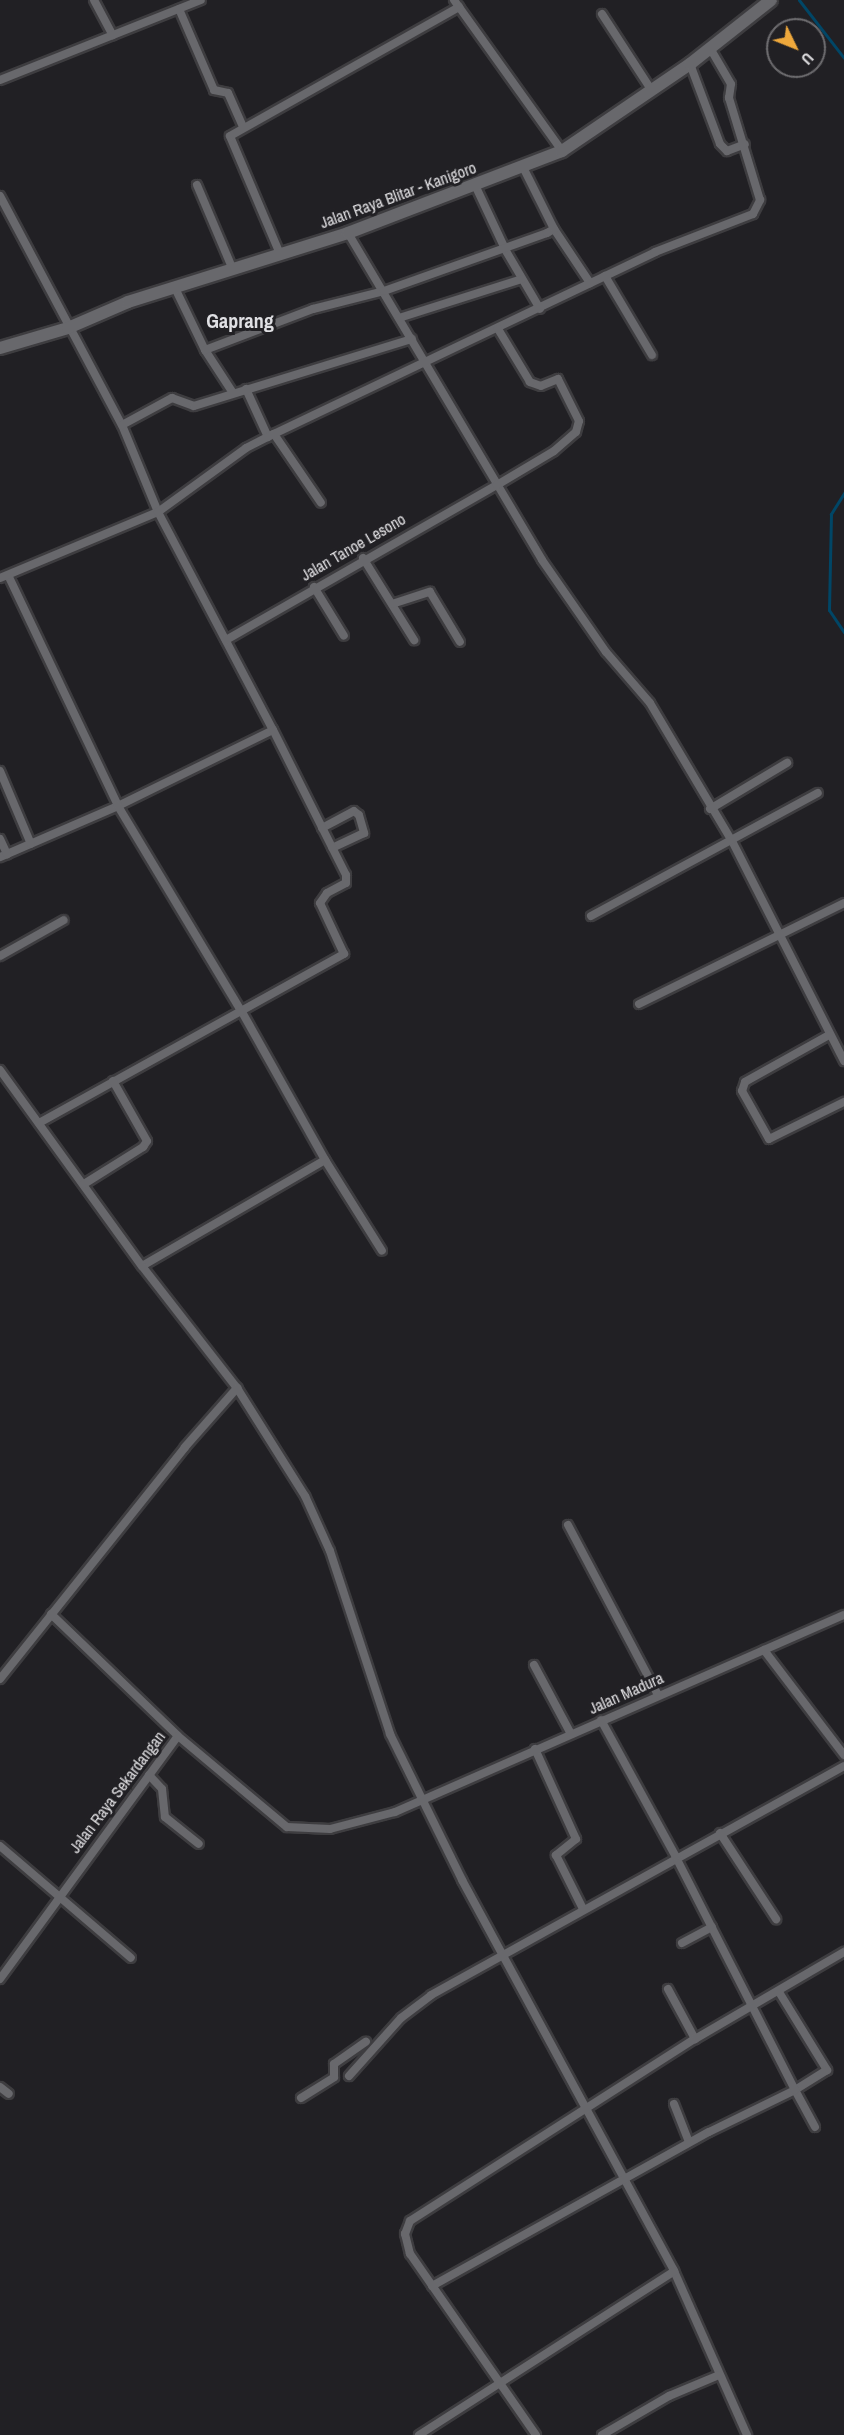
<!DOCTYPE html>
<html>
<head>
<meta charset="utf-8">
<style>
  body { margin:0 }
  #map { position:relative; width:844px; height:2435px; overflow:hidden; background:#212024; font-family:"Archivo Narrow",sans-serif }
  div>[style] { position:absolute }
  .stream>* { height:3px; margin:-1.5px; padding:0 1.5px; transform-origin:1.5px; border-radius:1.5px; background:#014666 }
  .roads { filter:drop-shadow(2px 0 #3e3d40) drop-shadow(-2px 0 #3e3d40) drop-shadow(0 2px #3e3d40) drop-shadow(0 -2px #3e3d40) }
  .minor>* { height:8px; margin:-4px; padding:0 4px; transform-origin:4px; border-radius:4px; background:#68686c }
  .secondary>* { height:12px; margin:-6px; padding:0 6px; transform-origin:6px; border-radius:6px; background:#68686c }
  span { translate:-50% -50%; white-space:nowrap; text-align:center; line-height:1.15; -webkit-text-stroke:6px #212024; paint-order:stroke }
  .street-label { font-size:16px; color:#e1e0e3 }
  .quarter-label { font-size:20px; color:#e0e0e4; font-weight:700 }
  .north { position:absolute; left:766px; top:18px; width:60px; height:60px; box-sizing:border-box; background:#212024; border:2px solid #6e6d70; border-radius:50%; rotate:133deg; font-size:16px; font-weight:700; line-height:24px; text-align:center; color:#e1e0e3 }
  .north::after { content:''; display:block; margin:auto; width:21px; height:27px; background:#eea83c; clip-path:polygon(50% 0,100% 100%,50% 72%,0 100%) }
</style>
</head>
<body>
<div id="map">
  <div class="stream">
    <i style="left:799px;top:0;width:73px;rotate:52.2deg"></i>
    <i style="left:844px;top:493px;width:25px;rotate:122deg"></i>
    <i style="left:831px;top:514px;width:96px;rotate:91.2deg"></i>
    <i style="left:829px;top:610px;width:27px;rotate:56deg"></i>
  </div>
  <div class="roads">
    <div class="minor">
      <i style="left:94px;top:0;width:40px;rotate:62deg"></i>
      <i style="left:454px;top:0;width:186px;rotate:54.4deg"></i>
      <i style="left:179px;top:9px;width:88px;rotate:66.6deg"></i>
      <i style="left:214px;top:90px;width:14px;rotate:12deg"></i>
      <i style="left:228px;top:93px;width:37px;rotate:66deg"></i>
      <i style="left:602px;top:14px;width:92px;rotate:57deg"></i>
      <i style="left:690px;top:64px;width:85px;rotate:69.4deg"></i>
      <i style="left:720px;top:144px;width:10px;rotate:45deg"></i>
      <i style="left:727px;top:151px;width:19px;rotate:-21deg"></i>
      <i style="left:0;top:80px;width:216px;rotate:-21.7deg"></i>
      <i style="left:197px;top:185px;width:92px;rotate:67deg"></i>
      <i style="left:475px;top:185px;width:73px;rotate:64.8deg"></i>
      <i style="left:506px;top:251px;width:67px;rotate:59.6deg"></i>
      <i style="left:0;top:196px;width:259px;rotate:62deg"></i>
      <i style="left:122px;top:425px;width:94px;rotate:67.5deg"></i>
      <i style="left:158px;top:512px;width:246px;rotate:62.2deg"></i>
      <i style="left:273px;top:730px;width:173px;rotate:153.9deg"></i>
      <i style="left:118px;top:806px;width:129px;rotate:156.6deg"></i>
      <i style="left:554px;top:229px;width:65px;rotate:56.3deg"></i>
      <i style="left:348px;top:233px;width:380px;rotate:59.3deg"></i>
      <i style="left:542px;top:560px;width:112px;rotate:55.2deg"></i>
      <i style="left:606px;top:652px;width:67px;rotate:49.2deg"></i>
      <i style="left:650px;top:703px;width:161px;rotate:59.3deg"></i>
      <i style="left:732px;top:841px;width:247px;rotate:63deg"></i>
      <i style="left:280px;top:254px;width:128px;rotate:-113deg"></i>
      <i style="left:230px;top:136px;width:263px;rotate:-29.4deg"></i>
      <i style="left:605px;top:276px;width:92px;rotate:59.3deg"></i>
      <i style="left:175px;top:288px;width:69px;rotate:64.2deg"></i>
      <i style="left:205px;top:350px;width:51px;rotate:56.9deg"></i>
      <i style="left:399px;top:318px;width:129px;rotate:-17.6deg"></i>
      <i style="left:205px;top:350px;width:116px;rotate:-20.8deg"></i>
      <i style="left:313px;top:309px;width:73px;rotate:-14.2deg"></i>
      <i style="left:384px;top:291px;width:173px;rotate:-19.6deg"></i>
      <i style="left:547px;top:233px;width:8px;rotate:-30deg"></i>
      <i style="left:554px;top:229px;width:69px;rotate:-116.6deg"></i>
      <i style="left:246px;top:389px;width:53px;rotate:65.4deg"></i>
      <i style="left:122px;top:425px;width:57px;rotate:-28.4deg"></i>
      <i style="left:172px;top:398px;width:23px;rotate:20deg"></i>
      <i style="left:194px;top:406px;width:228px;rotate:-17.1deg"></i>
      <i style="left:274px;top:434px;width:83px;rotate:55.7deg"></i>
      <i style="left:363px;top:558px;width:97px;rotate:58.1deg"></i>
      <i style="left:8px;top:575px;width:256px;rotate:64.5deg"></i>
      <i style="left:118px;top:806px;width:240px;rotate:59deg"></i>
      <i style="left:242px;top:1012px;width:170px;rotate:60.7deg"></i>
      <i style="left:325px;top:1160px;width:211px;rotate:149.9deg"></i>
      <i style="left:0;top:578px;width:171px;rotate:-22.7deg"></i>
      <i style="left:158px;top:512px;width:109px;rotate:-36deg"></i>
      <i style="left:246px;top:448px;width:31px;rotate:-27deg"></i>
      <i style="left:274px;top:434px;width:422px;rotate:-25.5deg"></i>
      <i style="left:655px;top:252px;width:105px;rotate:-21.2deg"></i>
      <i style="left:753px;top:214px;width:16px;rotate:-63deg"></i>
      <i style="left:760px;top:200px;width:107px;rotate:-106.9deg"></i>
      <i style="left:729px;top:98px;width:14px;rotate:-82deg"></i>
      <i style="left:731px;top:84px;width:42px;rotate:-120.3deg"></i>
      <i style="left:314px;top:587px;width:57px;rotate:58.5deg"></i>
      <i style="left:392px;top:604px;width:40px;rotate:-18deg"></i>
      <i style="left:430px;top:592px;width:58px;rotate:59deg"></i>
      <i style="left:226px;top:640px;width:312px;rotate:-29.8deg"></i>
      <i style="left:497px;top:485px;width:66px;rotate:-30.8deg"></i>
      <i style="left:554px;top:451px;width:29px;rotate:-41deg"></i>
      <i style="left:576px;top:432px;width:11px;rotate:-75deg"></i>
      <i style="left:579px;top:421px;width:47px;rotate:-116.6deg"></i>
      <i style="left:558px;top:379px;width:18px;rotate:158deg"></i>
      <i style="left:541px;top:386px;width:12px;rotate:-160deg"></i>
      <i style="left:530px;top:382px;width:62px;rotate:-121.1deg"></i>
      <i style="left:0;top:771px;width:79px;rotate:67deg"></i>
      <i style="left:710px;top:809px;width:90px;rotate:-30.9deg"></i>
      <i style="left:322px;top:828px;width:36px;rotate:-28deg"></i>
      <i style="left:354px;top:811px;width:6px;rotate:39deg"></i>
      <i style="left:359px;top:815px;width:19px;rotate:74deg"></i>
      <i style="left:364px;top:833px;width:35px;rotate:155deg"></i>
      <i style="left:0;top:839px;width:17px;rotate:65deg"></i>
      <i style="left:591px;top:916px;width:258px;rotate:-28.5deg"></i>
      <i style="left:0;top:956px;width:73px;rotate:-29.4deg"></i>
      <i style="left:639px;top:1004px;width:229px;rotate:-26.2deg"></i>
      <i style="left:829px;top:1035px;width:96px;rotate:150.8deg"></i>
      <i style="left:745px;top:1082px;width:9px;rotate:108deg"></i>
      <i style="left:742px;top:1091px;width:55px;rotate:60.6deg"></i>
      <i style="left:769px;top:1139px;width:84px;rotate:-26.3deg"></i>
      <i style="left:0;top:1070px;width:242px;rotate:54.1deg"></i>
      <i style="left:142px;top:1266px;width:155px;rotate:52.1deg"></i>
      <i style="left:237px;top:1388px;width:128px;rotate:57.8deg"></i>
      <i style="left:305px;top:1496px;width:60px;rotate:65.6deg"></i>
      <i style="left:330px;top:1551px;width:193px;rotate:71.8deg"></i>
      <i style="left:390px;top:1734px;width:163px;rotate:63.7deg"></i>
      <i style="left:462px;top:1880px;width:445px;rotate:61.5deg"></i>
      <i style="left:674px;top:2271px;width:180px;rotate:66deg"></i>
      <i style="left:39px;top:1123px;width:349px;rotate:-29deg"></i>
      <i style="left:344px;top:954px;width:56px;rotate:-115.2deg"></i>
      <i style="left:320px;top:903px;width:12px;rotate:-55deg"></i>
      <i style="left:327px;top:893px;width:21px;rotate:-28deg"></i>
      <i style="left:346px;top:883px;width:8px;rotate:-90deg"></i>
      <i style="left:346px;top:875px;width:162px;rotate:-116.7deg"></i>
      <i style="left:325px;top:1160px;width:107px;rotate:57.9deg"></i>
      <i style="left:84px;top:1184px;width:70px;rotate:-32.1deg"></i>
      <i style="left:143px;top:1147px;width:7px;rotate:-56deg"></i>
      <i style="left:147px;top:1141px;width:69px;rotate:-119.5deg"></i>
      <i style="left:568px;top:1525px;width:192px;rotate:62.1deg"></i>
      <i style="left:51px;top:1614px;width:176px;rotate:43.8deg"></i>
      <i style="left:764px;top:1650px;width:132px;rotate:52.7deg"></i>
      <i style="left:534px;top:1665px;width:78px;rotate:61.8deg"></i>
      <i style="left:0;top:1679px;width:297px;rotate:-51.4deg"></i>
      <i style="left:185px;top:1447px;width:79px;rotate:-48.6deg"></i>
      <i style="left:535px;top:1749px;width:99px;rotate:65.5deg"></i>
      <i style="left:576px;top:1839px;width:26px;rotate:141deg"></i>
      <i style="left:556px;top:1855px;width:60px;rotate:63.4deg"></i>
      <i style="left:149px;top:1775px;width:19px;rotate:47deg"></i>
      <i style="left:162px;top:1789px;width:28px;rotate:84deg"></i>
      <i style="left:165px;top:1817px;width:43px;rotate:38.5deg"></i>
      <i style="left:720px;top:1833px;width:103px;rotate:56.9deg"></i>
      <i style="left:0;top:1846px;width:172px;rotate:40.5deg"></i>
      <i style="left:682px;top:1943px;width:34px;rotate:-28deg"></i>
      <i style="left:0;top:1979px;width:301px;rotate:-53.8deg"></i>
      <i style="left:178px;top:1736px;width:142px;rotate:39.9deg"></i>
      <i style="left:287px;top:1827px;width:43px;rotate:2.7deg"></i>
      <i style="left:330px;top:1829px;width:67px;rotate:-14.7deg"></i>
      <i style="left:395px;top:1812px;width:490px;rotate:-23.7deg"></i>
      <i style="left:668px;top:1989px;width:57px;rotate:61.6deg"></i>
      <i style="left:779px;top:1992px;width:92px;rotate:58.4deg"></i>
      <i style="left:827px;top:2070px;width:38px;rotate:148deg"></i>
      <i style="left:795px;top:2090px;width:42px;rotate:61.6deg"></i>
      <i style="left:349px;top:2076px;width:78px;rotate:-48.1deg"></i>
      <i style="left:401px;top:2018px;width:38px;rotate:-37deg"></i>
      <i style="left:431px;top:1995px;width:472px;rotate:-29deg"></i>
      <i style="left:0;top:2087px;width:11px;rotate:38deg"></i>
      <i style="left:301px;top:2098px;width:39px;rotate:-32deg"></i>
      <i style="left:334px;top:2077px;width:13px;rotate:-90deg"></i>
      <i style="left:334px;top:2064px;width:39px;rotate:-35deg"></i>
      <i style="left:674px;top:2104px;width:41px;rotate:68.5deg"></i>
      <i style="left:432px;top:2286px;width:317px;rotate:-29.1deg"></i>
      <i style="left:709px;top:2132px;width:96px;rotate:-26deg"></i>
      <i style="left:795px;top:2090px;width:262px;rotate:-117.1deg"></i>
      <i style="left:676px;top:1857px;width:156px;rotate:-118.7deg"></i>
      <i style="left:419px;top:2435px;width:303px;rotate:-32.7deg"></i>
      <i style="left:536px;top:2435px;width:221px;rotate:-124.8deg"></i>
      <i style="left:410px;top:2254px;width:21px;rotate:-104deg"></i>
      <i style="left:405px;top:2234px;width:14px;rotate:-69deg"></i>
      <i style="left:410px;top:2221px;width:338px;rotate:-32.6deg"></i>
      <i style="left:695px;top:2039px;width:173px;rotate:-30.3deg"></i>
      <i style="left:602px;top:2435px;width:78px;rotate:-30.2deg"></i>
      <i style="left:669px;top:2396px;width:54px;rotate:-22.8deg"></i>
    </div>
    <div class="secondary">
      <i style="left:0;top:348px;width:71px;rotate:-16.4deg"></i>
      <i style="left:68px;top:328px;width:65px;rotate:-23.4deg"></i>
      <i style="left:128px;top:302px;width:231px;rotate:-17.4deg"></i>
      <i style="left:348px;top:233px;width:229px;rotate:-21deg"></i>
      <i style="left:562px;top:151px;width:155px;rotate:-34.2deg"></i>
      <i style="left:690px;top:64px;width:103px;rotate:-38.3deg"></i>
    </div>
  </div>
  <div class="street-label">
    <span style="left:398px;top:195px;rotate:-20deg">Jalan Raya Blitar - Kanigoro</span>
    <span style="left:353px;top:547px;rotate:-30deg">Jalan Tanoe Lesono</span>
    <span style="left:626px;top:1693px;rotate:-24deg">Jalan Madura</span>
    <span style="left:117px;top:1792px;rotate:-53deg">Jalan Raya Sekardangan</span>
  </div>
  <div class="quarter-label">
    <span style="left:240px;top:320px">Gaprang</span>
  </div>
  <div class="north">U</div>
</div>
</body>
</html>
